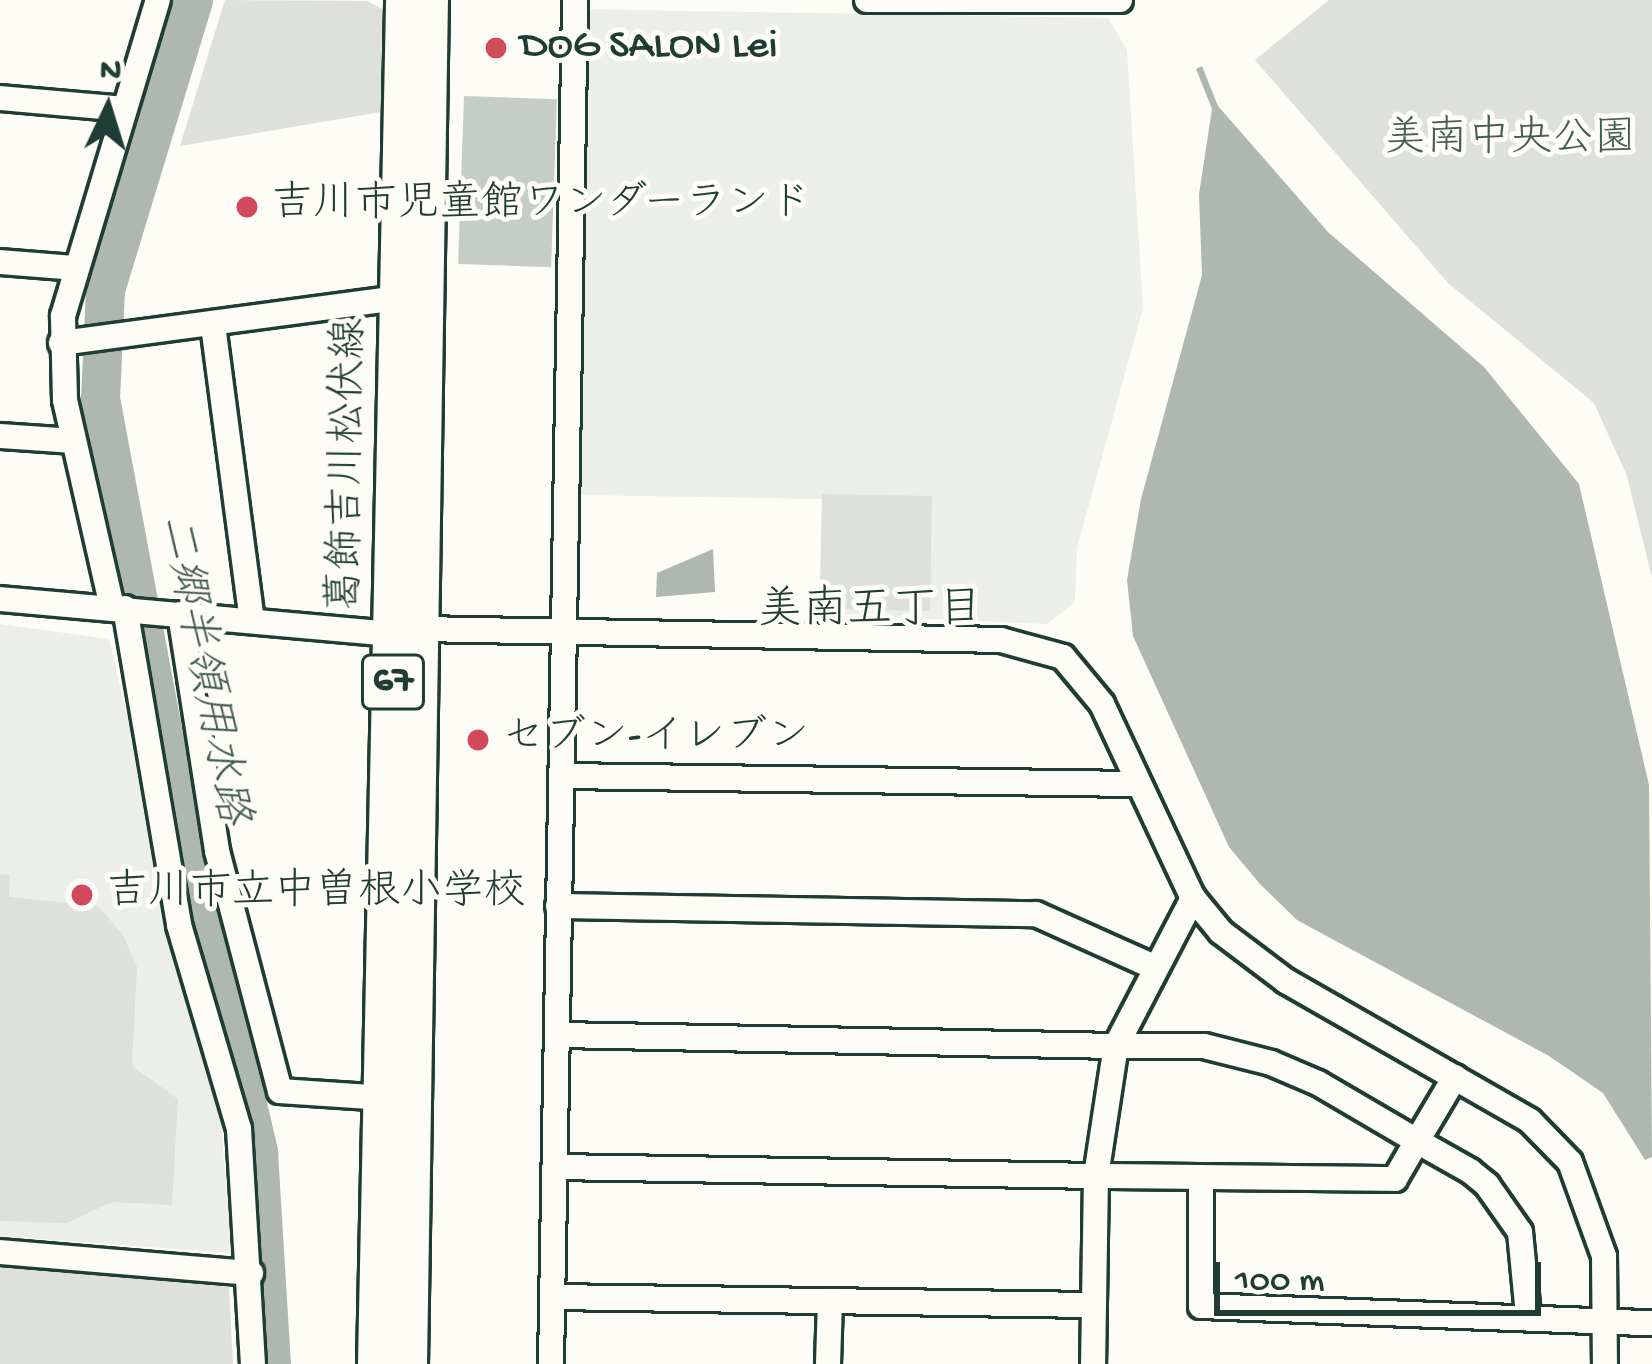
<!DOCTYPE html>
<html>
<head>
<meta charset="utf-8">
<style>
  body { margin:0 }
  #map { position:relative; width:1652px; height:1364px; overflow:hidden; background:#fdfcf7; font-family:"Gochi Hand","Klee One",sans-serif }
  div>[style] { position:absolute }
  .built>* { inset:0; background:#eceee9 }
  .green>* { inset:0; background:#dde0db; transform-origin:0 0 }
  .water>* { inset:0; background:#aeb8b1 }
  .river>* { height:39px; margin:-19.5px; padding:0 19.5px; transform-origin:19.5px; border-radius:19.5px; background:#aeb8b1 }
  .building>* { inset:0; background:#c6cdc7; transform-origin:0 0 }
  .roads { filter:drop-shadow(3px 0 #1f3d34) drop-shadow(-3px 0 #1f3d34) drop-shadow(0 3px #1f3d34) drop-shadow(0 -3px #1f3d34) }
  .minor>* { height:24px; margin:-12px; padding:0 12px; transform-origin:12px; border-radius:12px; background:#fdfcf7 }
  .primary>* { height:36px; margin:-18px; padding:0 18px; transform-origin:18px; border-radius:18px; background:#fdfcf7 }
  .dots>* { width:33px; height:33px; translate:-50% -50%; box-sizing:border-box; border:6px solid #fdfcf7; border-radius:50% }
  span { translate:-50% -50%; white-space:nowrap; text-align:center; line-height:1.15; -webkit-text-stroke:10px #fdfcf7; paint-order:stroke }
  .shield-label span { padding:3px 9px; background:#fdfcf7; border:3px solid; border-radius:9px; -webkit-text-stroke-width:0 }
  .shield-label { font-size:39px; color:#1f3d34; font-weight:700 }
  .poi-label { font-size:42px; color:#1f3d34 }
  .left { translate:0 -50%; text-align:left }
  .park-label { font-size:42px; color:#455e55 }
  .street-label { font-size:42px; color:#1f3d34 }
  .neighbourhood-label { font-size:45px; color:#1f3d34 }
  .water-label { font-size:45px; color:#435c53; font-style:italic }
  .north { position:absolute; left:48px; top:48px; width:120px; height:120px; -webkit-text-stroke:9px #fdfcf7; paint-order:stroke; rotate:4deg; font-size:33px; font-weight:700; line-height:48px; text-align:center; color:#1f3d34 }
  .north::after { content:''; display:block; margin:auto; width:42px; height:54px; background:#1f3d34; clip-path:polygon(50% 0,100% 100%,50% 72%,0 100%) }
  .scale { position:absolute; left:1214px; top:1262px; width:327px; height:54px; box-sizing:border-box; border:6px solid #1f3d34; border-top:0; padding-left:15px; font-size:36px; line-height:42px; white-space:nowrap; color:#1f3d34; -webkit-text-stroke:9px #fdfcf7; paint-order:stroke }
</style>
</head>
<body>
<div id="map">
  <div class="built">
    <i style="clip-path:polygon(575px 9px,1108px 18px,1127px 50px,1143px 308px,1077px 548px,1075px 602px,1047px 624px,819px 614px,822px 499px,578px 495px)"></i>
    <i style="clip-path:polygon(0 624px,109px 639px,220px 1106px,231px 1253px,0 1236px)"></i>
  </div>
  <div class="green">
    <i style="clip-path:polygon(225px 0,367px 1px,382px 9px,381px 112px,180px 146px)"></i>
    <i style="clip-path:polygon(1329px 0,1652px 0,1652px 578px,1627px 476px,1594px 403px,1448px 283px,1255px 60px)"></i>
    <i style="left:822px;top:494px;width:110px;height:115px;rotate:1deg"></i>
    <i style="clip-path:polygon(0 874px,10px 875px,9px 897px,98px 906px,123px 935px,137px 967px,132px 1066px,178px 1099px,172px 1205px,112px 1202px,67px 1223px,0 1221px)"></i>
    <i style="clip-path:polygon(0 1266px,229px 1287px,233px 1364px,0 1364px)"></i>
  </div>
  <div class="water">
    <i style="clip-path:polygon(1202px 66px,1218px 106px,1328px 232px,1484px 367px,1579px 484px,1649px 785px,1652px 1157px,1645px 1160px,1603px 1093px,1549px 1056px,1297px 920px,1260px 884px,1229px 847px,1133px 636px,1127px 580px,1141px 499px,1202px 275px,1199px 194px,1212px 109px,1196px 69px)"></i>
    <i style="clip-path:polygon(713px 549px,715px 592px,656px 597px,657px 573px)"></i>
  </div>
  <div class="river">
    <i style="left:193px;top:0;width:302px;rotate:106.9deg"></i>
    <i style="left:105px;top:289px;width:109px;rotate:92.6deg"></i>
    <i style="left:100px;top:398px;width:413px;rotate:79.4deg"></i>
    <i style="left:176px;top:804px;width:358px;rotate:76.7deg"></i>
    <i style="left:258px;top:1152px;width:212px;rotate:86.5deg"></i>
  </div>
  <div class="building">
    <i style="left:464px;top:96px;width:93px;height:168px;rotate:2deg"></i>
  </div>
  <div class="roads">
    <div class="minor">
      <i style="left:867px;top:0;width:253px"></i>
      <i style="left:0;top:98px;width:125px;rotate:5deg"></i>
      <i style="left:0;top:262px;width:74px;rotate:4.6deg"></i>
      <i style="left:213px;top:325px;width:298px;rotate:82.5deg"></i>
      <i style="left:61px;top:343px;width:340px;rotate:-7.6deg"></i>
      <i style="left:0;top:436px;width:73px;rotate:3.9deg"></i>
      <i style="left:0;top:599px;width:395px;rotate:5.1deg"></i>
      <i style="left:112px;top:607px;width:212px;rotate:-102.8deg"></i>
      <i style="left:65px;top:400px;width:84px;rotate:-91.4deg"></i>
      <i style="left:63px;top:316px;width:330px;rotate:-73.3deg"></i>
      <i style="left:125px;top:608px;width:322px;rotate:80.3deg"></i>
      <i style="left:179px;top:925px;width:213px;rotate:73.6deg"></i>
      <i style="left:239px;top:1129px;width:235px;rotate:86.6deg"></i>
      <i style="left:180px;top:614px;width:240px;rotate:81.1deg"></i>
      <i style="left:217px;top:851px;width:248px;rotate:75.3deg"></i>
      <i style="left:280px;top:1091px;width:105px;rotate:3.8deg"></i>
      <i style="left:420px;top:629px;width:581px;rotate:1.08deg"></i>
      <i style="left:1001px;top:640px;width:64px;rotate:15.3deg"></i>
      <i style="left:1063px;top:657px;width:61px;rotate:50.3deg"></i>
      <i style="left:1102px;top:704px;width:214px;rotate:64.9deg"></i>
      <i style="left:1193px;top:898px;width:44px;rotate:50.5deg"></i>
      <i style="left:1221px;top:932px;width:81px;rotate:37deg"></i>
      <i style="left:1286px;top:981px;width:281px;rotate:29.8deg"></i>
      <i style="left:1530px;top:1121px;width:57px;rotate:45.7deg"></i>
      <i style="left:1570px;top:1162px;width:100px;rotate:70.1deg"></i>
      <i style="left:1604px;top:1256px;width:108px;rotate:89.5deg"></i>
      <i style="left:562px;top:776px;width:576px;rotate:0.8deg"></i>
      <i style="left:558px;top:906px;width:478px;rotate:1deg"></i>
      <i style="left:1036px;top:914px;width:129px;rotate:24.2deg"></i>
      <i style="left:559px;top:1035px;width:557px;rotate:1.13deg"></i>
      <i style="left:1116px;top:1046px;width:167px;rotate:-62.5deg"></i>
      <i style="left:1455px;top:1077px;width:74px;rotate:120.7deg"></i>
      <i style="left:1417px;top:1141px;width:44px;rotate:120.1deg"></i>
      <i style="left:1395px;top:1179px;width:299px;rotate:-179.4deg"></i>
      <i style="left:1096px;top:1176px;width:132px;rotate:-81.3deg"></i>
      <i style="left:1116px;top:1046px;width:88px"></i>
      <i style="left:1204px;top:1046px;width:69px;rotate:14.2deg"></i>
      <i style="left:1271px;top:1063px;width:51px;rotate:23.1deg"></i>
      <i style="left:1318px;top:1083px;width:115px;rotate:30.4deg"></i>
      <i style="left:1417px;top:1141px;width:61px;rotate:29.5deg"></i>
      <i style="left:1470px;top:1171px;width:22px;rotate:39deg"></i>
      <i style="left:1487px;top:1185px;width:57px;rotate:54.9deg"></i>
      <i style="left:1520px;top:1232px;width:83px;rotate:84.5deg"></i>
      <i style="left:555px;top:1167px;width:541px;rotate:0.95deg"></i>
      <i style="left:1096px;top:1176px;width:188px;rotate:90.9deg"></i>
      <i style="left:1201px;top:1177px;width:129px;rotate:90deg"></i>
      <i style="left:1201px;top:1306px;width:451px;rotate:2.2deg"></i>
      <i style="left:0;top:1252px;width:252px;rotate:4.8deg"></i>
      <i style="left:552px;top:1297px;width:542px;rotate:0.85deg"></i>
      <i style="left:551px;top:1364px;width:1364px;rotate:-88.99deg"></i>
      <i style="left:828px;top:1364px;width:63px;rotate:-88.2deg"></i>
    </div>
    <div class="primary">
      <i style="left:376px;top:1364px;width:1364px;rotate:-88.82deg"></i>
      <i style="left:409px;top:1364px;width:1364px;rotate:-89.12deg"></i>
    </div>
  </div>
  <div class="dots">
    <i style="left:496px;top:48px;background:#d1495b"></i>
    <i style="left:247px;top:207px;background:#d1495b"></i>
    <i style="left:478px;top:740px;background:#d1495b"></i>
    <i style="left:82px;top:895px;background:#d1495b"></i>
  </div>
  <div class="shield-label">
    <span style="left:393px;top:682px">67</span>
  </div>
  <div class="poi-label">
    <span class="left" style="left:520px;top:48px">DOG SALON Lei</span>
    <span class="left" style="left:271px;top:207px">吉川市児童館ワンダーランド</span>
    <span class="left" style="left:502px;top:740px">セブン-イレブン</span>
    <span class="left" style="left:106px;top:895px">吉川市立中曽根小学校</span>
  </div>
  <div class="park-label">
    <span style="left:1510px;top:142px">美南中央公園</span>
  </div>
  <div class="street-label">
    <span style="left:351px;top:465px;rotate:-89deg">葛飾吉川松伏線</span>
  </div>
  <div class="neighbourhood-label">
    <span style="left:870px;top:613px">美南五丁目</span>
  </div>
  <div class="water-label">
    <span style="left:201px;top:670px;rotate:79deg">二郷半領用水路</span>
  </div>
  <div class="north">N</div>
  <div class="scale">100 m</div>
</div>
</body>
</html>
